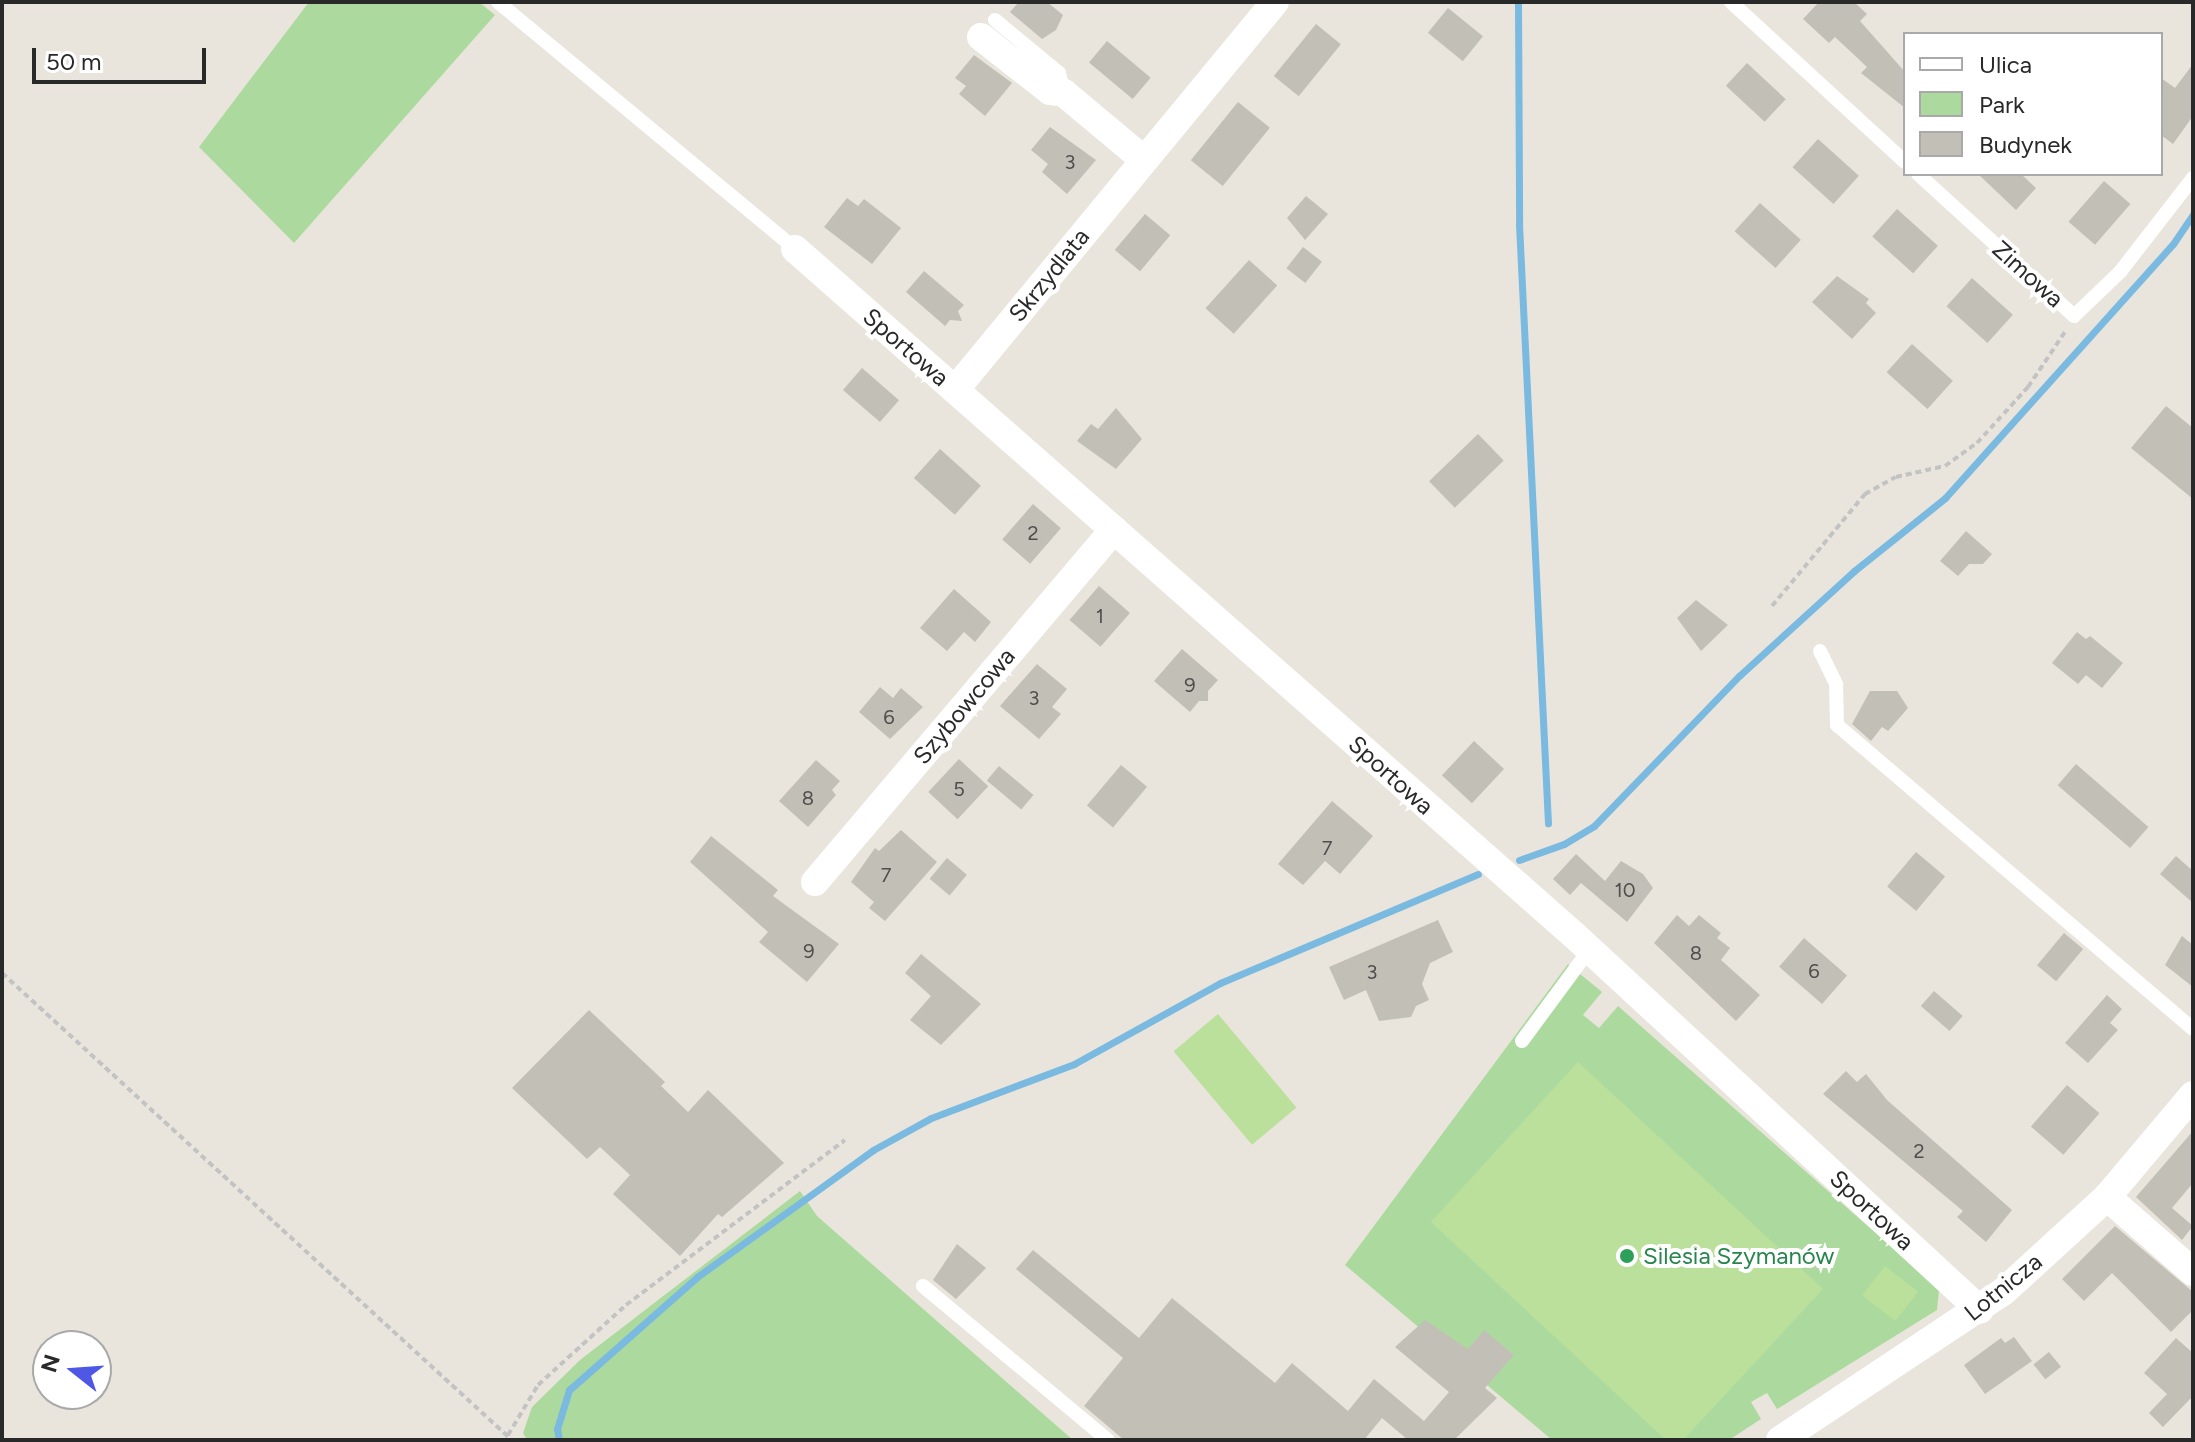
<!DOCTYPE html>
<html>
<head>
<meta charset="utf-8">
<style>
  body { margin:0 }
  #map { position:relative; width:2195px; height:1442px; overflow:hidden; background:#e9e5dc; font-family:Figtree,sans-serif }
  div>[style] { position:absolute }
  .green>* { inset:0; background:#acda9e }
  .pitch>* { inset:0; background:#bbe09b; transform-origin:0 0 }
  .stream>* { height:7px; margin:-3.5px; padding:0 3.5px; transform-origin:3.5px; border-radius:3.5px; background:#7ab9e0 }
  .building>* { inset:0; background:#c2bfb7; transform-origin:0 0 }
  .path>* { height:4px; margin-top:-2px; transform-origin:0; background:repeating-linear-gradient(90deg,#c3c3c3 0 6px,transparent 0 10px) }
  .lane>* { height:14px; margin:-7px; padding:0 7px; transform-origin:7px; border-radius:7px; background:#fff }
  .street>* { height:28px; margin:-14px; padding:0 14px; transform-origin:14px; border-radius:14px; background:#fff }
  .dots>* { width:22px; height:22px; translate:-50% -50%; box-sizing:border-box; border:4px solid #fff; border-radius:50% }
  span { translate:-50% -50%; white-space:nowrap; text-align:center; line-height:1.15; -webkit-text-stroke:8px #fff; paint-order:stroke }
  .number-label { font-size:20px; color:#4f4e4c }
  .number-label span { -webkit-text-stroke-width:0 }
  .street-label { font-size:24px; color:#292929 }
  .leisure-label { font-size:24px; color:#27864d }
  .left { translate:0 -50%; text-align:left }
  .frame { position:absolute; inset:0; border:4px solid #292929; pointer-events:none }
  .legend { position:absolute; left:1903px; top:32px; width:260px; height:144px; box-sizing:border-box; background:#fff; border:2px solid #a9a9a9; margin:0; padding:10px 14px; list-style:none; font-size:24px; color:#292929 }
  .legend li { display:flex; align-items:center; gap:16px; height:40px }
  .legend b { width:40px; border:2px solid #a9a9a9 }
  .north { position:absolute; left:32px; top:1330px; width:80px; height:80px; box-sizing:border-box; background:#fff; border:2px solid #a9a9a9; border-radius:50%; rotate:287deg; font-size:22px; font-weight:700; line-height:32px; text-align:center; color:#292929 }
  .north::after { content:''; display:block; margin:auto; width:28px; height:36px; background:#4e58e5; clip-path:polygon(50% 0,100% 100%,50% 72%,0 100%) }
  .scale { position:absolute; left:32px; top:48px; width:174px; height:36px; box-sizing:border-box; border:4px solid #292929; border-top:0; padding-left:10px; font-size:24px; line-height:28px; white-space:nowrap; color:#292929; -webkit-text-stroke:6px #fff; paint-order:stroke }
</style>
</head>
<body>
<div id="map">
  <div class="green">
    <i style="clip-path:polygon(309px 2px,479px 2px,495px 15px,294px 243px,199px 147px)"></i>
    <i style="clip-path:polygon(1568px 964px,1602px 992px,1583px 1015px,1599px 1028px,1618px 1006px,1939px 1289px,1937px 1310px,1777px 1409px,1767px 1393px,1751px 1402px,1761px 1419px,1729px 1440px,1552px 1440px,1345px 1265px)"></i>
    <i style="clip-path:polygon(800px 1191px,817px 1216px,1073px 1440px,527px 1440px,523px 1433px,532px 1407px,580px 1360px)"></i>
  </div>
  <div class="pitch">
    <i style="left:1218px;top:1014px;width:122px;height:58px;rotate:50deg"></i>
    <i style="clip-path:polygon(1578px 1062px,1823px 1289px,1683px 1440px,1666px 1440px,1431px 1222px)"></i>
    <i style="left:1885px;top:1266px;width:42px;height:37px;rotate:38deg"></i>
  </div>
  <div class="stream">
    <i style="left:1518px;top:2px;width:222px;rotate:89.7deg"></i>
    <i style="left:1519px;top:224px;width:600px;rotate:87.23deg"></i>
    <i style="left:1519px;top:860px;width:48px;rotate:-19.6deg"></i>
    <i style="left:1564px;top:844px;width:35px;rotate:-31deg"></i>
    <i style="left:1594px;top:826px;width:209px;rotate:-46deg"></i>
    <i style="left:1739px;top:676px;width:156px;rotate:-42.4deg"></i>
    <i style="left:1854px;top:571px;width:117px;rotate:-38.7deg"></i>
    <i style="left:1945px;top:498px;width:341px;rotate:-48.1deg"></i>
    <i style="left:2173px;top:244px;width:36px;rotate:-56deg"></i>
    <i style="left:559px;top:1440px;width:11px;rotate:-100deg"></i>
    <i style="left:557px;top:1429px;width:41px;rotate:-72.9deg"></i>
    <i style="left:569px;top:1390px;width:171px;rotate:-41.4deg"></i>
    <i style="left:697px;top:1277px;width:217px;rotate:-35.8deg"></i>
    <i style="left:873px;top:1150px;width:66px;rotate:-28.9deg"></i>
    <i style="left:931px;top:1118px;width:153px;rotate:-20.7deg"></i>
    <i style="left:1074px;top:1064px;width:167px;rotate:-29deg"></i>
    <i style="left:1220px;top:983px;width:280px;rotate:-22.9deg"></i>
  </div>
  <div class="building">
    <i style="clip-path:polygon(1019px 2px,1047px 2px,1063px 15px,1056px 30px,1042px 39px,1010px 12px)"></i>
    <i style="clip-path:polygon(1819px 2px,1854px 2px,1867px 14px,1860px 21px,1905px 72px,1905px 108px,1861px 73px,1867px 67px,1835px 37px,1829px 43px,1803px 19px)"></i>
    <i style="left:1448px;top:8px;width:45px;height:32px;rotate:39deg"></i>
    <i style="left:1316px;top:24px;width:32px;height:67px;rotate:39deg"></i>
    <i style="left:1107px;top:41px;width:57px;height:28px;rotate:40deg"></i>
    <i style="clip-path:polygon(974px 55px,1012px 83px,985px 116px,959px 94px,966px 86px,955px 78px)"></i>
    <i style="left:1747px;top:63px;width:53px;height:31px;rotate:43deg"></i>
    <i style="clip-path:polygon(2193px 64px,2193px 116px,2173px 144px,2161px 135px,2161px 78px,2175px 88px)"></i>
    <i style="left:1238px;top:102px;width:41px;height:75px;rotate:39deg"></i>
    <i style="clip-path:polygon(1050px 127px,1096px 160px,1067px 194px,1042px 172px,1048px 164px,1031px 150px)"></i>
    <i style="left:1818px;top:139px;width:55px;height:38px;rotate:42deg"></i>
    <i style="clip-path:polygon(1978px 174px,2021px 174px,2036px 188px,2016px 210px)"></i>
    <i style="left:2104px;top:181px;width:35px;height:54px;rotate:41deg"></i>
    <i style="clip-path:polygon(1306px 196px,1328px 214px,1305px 240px,1287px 218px)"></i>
    <i style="clip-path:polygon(847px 198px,858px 206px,864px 199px,901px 228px,872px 264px,824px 227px)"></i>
    <i style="left:1760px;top:203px;width:55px;height:38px;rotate:42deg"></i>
    <i style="left:1897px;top:209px;width:55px;height:37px;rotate:42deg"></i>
    <i style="left:1145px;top:214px;width:33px;height:47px;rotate:40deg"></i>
    <i style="left:1303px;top:247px;width:24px;height:27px;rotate:38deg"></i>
    <i style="left:1249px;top:260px;width:38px;height:65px;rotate:42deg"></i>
    <i style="clip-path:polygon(924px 271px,964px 305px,958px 311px,962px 321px,950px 320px,945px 326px,906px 292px)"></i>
    <i style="clip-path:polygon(1837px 276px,1869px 299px,1866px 303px,1876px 313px,1852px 339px,1812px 302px)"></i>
    <i style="left:1972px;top:278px;width:55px;height:38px;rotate:42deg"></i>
    <i style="left:1912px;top:344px;width:55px;height:38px;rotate:42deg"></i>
    <i style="left:862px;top:368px;width:49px;height:29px;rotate:41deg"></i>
    <i style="clip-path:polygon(2166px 406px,2193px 428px,2193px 499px,2131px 448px)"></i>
    <i style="clip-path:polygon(1116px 408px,1142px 439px,1116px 469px,1077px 441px,1091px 424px,1098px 429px)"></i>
    <i style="left:1478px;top:434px;width:37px;height:68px;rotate:46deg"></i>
    <i style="left:940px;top:449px;width:55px;height:39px;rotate:42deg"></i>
    <i style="left:1033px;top:504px;width:37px;height:47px;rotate:41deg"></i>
    <i style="clip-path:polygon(1966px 531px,1992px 554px,1983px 564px,1969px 564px,1958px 576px,1940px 561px)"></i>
    <i style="left:1099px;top:586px;width:41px;height:45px;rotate:41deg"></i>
    <i style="clip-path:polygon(954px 589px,991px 622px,975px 642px,964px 632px,947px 651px,920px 628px)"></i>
    <i style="clip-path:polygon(1696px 600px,1728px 625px,1701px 651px,1677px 618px)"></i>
    <i style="clip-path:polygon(2077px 632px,2086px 639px,2090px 636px,2123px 663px,2102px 688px,2086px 675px,2078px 684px,2052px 663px)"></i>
    <i style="clip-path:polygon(1182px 649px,1218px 680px,1208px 691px,1208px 701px,1199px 701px,1190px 712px,1154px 681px)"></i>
    <i style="clip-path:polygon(1037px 664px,1067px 689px,1052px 707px,1061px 714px,1039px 739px,1000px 706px)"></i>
    <i style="clip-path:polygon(880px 687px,893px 698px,901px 688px,923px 707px,890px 739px,859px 712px)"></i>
    <i style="clip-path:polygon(1870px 691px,1897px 691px,1908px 708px,1888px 731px,1882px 727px,1871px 741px,1852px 724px)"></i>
    <i style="left:1474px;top:741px;width:41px;height:47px;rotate:43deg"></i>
    <i style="left:959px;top:759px;width:40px;height:45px;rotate:43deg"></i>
    <i style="clip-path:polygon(816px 760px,840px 781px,832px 790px,836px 795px,808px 827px,779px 801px)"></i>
    <i style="left:2076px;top:764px;width:96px;height:28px;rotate:41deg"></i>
    <i style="left:1121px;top:765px;width:34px;height:53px;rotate:40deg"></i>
    <i style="left:999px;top:766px;width:45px;height:19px;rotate:40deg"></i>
    <i style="clip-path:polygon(1332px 801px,1373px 836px,1340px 874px,1325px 861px,1303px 885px,1278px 864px)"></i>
    <i style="clip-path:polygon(901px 830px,937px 862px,885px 921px,869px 908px,874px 902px,851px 882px,875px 848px,879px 851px)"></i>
    <i style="clip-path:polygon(711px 836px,778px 890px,773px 896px,839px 944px,807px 982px,759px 942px,768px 932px,690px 862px)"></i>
    <i style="left:1916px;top:852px;width:38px;height:45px;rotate:40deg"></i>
    <i style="clip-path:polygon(1576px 854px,1605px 881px,1621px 861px,1643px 874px,1653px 888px,1627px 922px,1581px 883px,1570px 895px,1553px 879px)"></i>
    <i style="clip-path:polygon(2176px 856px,2193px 871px,2193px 903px,2160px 874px)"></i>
    <i style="left:947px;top:858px;width:26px;height:27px;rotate:40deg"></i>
    <i style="clip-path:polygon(1677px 915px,1689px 926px,1699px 915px,1721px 933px,1717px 938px,1730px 948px,1721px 960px,1760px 995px,1736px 1021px,1654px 943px)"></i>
    <i style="clip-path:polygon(1438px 920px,1453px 952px,1430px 963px,1422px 984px,1429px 1000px,1416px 1006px,1411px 1017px,1379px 1021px,1366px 990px,1344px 1000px,1329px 967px)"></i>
    <i style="left:2064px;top:933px;width:25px;height:42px;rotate:40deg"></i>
    <i style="clip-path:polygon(2182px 936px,2193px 945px,2193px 987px,2165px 965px)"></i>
    <i style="left:1804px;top:938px;width:57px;height:38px;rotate:41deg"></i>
    <i style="clip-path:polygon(921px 954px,981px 1004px,941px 1045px,910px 1020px,931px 996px,905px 973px)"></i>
    <i style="left:1934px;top:991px;width:38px;height:20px;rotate:41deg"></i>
    <i style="clip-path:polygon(2107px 995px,2122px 1009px,2110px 1023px,2118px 1030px,2088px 1063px,2065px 1043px)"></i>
    <i style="clip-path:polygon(589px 1010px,665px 1082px,661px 1086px,688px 1112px,708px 1090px,784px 1163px,722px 1217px,718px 1214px,680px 1256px,613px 1194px,630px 1175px,600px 1147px,587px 1159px,512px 1088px)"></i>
    <i style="clip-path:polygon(1846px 1071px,1857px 1082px,1866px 1074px,1887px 1100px,2012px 1210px,1986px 1242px,1957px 1217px,1963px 1211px,1823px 1094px)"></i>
    <i style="left:2067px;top:1085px;width:43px;height:55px;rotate:41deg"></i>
    <i style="clip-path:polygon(2193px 1131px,2193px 1183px,2172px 1208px,2193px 1226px,2182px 1240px,2136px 1197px)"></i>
    <i style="clip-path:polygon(2115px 1226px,2193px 1292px,2193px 1310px,2171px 1332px,2112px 1273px,2084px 1301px,2062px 1279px)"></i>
    <i style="clip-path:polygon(957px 1244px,986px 1268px,956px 1299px,933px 1280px)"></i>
    <i style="clip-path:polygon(1033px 1250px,1139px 1338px,1172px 1298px,1275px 1383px,1292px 1363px,1348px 1411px,1374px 1379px,1424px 1421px,1449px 1392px,1395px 1347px,1425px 1320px,1468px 1349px,1484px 1330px,1514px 1355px,1485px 1388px,1497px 1398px,1454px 1440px,1408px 1440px,1382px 1418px,1364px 1440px,1124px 1440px,1084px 1406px,1123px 1358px,1016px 1269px)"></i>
    <i style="clip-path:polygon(2014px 1337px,2032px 1361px,1985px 1394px,1964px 1365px,2001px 1338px,2005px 1343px)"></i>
    <i style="clip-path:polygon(2176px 1338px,2193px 1353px,2193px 1396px,2163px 1427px,2149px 1413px,2167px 1394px,2144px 1373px)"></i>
    <i style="left:2049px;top:1352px;width:19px;height:20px;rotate:51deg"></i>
  </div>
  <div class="path">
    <i style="left:1772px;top:606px;width:146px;rotate:-50.3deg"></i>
    <i style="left:1865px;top:494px;width:35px;rotate:-29deg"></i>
    <i style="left:1896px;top:477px;width:50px;rotate:-12.7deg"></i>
    <i style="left:1945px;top:466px;width:39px;rotate:-36deg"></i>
    <i style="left:1977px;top:443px;width:76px;rotate:-47.7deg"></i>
    <i style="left:2028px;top:387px;width:66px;rotate:-56.1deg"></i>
    <i style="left:2px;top:973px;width:692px;rotate:42.48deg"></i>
    <i style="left:508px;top:1435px;width:58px;rotate:-59deg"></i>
    <i style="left:538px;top:1385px;width:119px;rotate:-42.3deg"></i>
    <i style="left:626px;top:1305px;width:274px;rotate:-37deg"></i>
  </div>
  <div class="lane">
    <i style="left:498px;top:2px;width:386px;rotate:39.7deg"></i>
    <i style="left:1731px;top:2px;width:236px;rotate:42.6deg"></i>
    <i style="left:995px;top:20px;width:83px;rotate:39.6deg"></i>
    <i style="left:1059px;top:73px;width:21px;rotate:76deg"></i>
    <i style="left:1918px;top:174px;width:211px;rotate:42.3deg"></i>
    <i style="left:2074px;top:316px;width:64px;rotate:-43.7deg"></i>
    <i style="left:2120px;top:272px;width:119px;rotate:-52.2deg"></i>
    <i style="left:1820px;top:651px;width:37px;rotate:64deg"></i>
    <i style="left:1836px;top:684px;width:41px;rotate:88.6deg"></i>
    <i style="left:1837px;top:725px;width:468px;rotate:40.5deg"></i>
    <i style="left:1522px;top:1041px;width:113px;rotate:-53.6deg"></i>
    <i style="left:923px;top:1286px;width:241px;rotate:39.8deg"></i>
  </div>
  <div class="street">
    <i style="left:981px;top:37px;width:88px;rotate:38deg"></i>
    <i style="left:1050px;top:91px;width:14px;rotate:8deg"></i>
    <i style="left:1064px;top:93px;width:104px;rotate:39.9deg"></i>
    <i style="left:795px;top:249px;width:1039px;rotate:41.37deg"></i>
    <i style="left:1575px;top:936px;width:551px;rotate:42.72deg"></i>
    <i style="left:955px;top:390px;width:503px;rotate:-50.49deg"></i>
    <i style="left:815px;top:882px;width:462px;rotate:-49.7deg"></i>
    <i style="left:2107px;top:1197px;width:114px;rotate:41.1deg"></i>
    <i style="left:1780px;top:1440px;width:268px;rotate:-33.6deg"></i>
    <i style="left:2003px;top:1292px;width:141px;rotate:-42.4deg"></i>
    <i style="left:2107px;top:1197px;width:133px;rotate:-49.9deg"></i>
  </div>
  <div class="dots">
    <i style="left:1627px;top:1256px;background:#2e9e5b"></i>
  </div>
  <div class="number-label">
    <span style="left:1070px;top:162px">3</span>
    <span style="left:1033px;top:533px">2</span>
    <span style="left:1100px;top:616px">1</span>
    <span style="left:1190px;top:685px">9</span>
    <span style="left:1034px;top:698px">3</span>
    <span style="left:889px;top:717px">6</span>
    <span style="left:959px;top:789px">5</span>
    <span style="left:808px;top:798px">8</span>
    <span style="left:1327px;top:848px">7</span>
    <span style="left:886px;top:875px">7</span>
    <span style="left:1625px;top:890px">10</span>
    <span style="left:809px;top:951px">9</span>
    <span style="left:1696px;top:953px">8</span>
    <span style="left:1814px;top:971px">6</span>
    <span style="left:1372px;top:972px">3</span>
    <span style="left:1919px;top:1151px">2</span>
  </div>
  <div class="street-label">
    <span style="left:2028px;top:274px;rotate:42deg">Zimowa</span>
    <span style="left:1049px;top:275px;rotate:-51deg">Skrzydlata</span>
    <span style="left:906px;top:347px;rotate:41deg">Sportowa</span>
    <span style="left:964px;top:706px;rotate:-50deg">Szybowcowa</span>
    <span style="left:1391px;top:775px;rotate:42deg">Sportowa</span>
    <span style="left:1872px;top:1210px;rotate:43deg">Sportowa</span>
    <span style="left:2003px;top:1287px;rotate:-39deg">Lotnicza</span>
  </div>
  <div class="leisure-label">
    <span class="left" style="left:1643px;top:1256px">Silesia Szymanów</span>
  </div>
  <div class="frame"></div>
  <ul class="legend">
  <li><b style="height:10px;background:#fff"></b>Ulica</li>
  <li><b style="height:22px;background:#acda9e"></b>Park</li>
  <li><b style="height:22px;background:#c2bfb7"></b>Budynek</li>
  </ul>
  <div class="north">N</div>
  <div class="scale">50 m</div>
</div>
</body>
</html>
